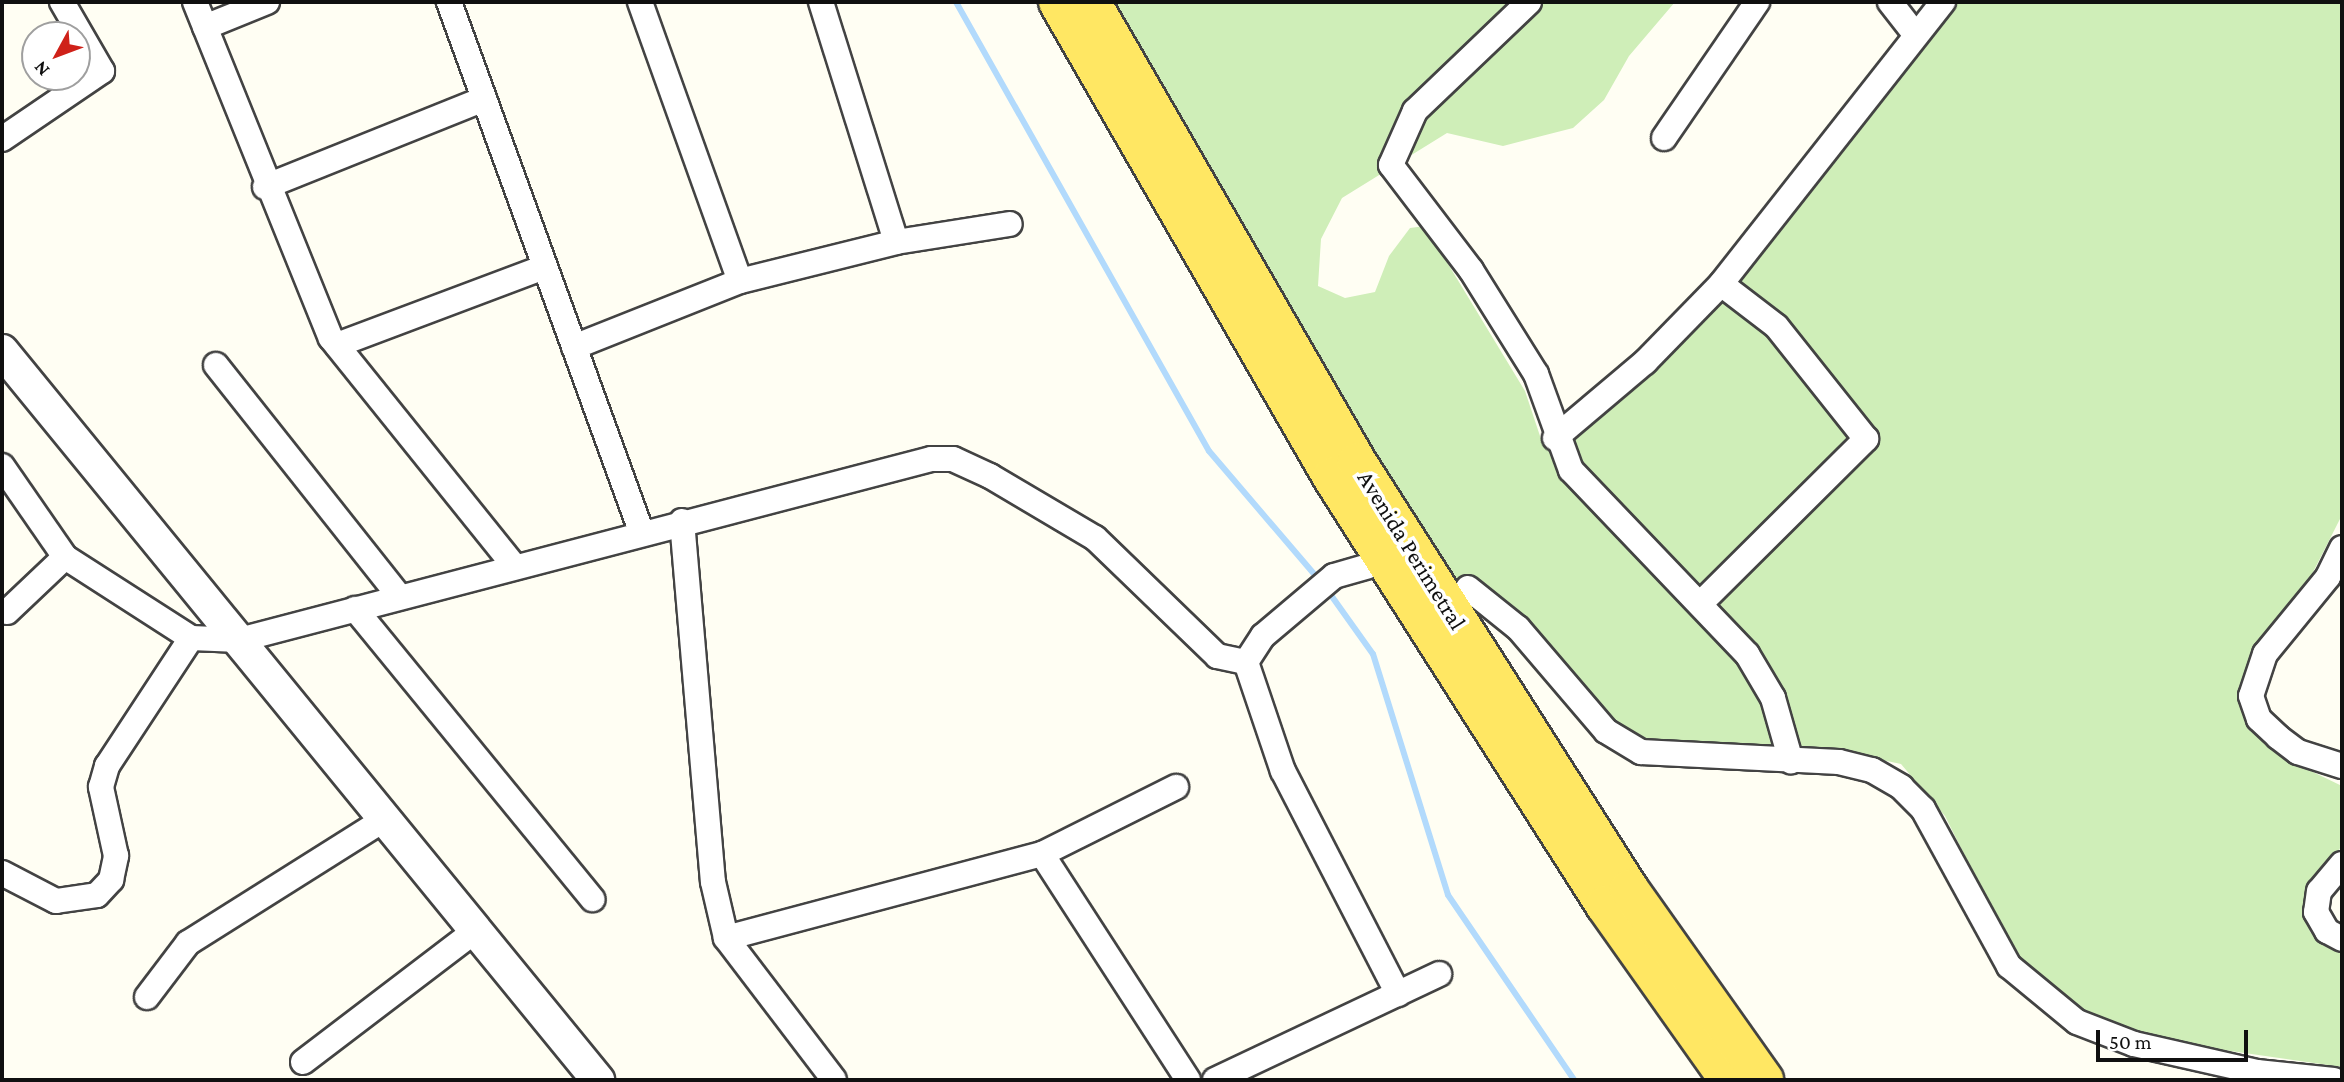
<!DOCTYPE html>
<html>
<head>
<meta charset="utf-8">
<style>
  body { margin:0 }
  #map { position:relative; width:2344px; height:1082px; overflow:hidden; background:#fffef3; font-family:"Crimson Pro",serif }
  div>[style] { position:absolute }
  .green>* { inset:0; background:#cfeeb8 }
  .stream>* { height:6px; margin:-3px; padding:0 3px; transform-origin:3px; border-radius:3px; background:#b2dafc }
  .roads { filter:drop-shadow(2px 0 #434343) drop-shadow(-2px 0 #434343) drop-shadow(0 2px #434343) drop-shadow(0 -2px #434343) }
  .minor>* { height:24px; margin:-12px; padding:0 12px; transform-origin:12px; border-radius:12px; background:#fff }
  .tertiary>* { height:32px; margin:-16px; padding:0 16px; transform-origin:16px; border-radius:16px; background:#fff }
  .primary>* { height:38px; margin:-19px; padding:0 19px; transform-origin:19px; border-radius:19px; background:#ffe763 }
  span { translate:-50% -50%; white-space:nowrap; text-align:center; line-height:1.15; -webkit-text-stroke:7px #fff; paint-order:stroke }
  .street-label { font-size:24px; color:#101010 }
  .frame { position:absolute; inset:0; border:4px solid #101010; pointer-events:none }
  .north { position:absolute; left:21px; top:21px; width:70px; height:70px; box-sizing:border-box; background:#fff; border:2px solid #9f9f9f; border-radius:50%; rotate:229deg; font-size:19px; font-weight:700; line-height:28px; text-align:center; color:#101010 }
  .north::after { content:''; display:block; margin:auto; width:24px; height:32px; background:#cf2119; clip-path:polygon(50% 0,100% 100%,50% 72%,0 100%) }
  .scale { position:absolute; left:2096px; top:1030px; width:152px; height:32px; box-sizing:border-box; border:4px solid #101010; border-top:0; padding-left:9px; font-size:21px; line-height:24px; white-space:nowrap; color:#101010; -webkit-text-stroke:5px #fff; paint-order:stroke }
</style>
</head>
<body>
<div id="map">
  <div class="green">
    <i style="clip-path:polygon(1090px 2px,1675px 2px,1629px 56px,1604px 100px,1573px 128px,1503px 146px,1447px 133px,1342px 198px,1321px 239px,1318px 286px,1345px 298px,1375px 292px,1389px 256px,1410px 228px,1425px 226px,1525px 391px,1541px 439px,1572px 441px,1652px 372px,1958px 2px,2342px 2px,2342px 515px,2307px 584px,2252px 659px,2241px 699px,2248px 729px,2286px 759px,2342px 786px,2342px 846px,2305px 893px,2310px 932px,2342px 952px,2342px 1067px,2168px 1042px,2087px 1016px,2038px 982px,2011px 948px,1945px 816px,1901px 764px,1826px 748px,1665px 746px,1634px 736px,1494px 615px,1445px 598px)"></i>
  </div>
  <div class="stream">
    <i style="left:956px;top:2px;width:515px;rotate:60.6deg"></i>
    <i style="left:1209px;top:451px;width:172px;rotate:49.5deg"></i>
    <i style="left:1328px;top:591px;width:77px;rotate:54.5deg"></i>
    <i style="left:1373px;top:654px;width:252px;rotate:72.7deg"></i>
    <i style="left:1448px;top:895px;width:224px;rotate:55.7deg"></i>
  </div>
  <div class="roads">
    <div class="minor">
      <i style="left:195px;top:2px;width:362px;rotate:68deg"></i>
      <i style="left:331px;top:338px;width:292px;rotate:51.2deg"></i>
      <i style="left:449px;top:2px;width:563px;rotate:70.05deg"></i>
      <i style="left:640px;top:2px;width:296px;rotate:70.3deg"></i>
      <i style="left:821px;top:2px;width:251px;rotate:72.6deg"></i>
      <i style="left:1529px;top:2px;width:158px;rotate:136.3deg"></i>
      <i style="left:1415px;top:111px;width:59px;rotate:114deg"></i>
      <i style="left:1391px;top:165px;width:132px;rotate:52.7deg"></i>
      <i style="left:1471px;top:270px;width:123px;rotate:58deg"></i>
      <i style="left:1536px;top:374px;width:102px;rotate:70deg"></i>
      <i style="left:1571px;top:470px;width:255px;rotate:46.3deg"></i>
      <i style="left:1747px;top:654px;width:51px;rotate:59.4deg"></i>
      <i style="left:1773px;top:698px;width:66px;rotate:74.1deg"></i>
      <i style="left:1890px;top:2px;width:41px;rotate:52deg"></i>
      <i style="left:205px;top:27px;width:67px;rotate:-22deg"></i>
      <i style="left:1664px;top:138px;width:165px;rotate:-55.6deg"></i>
      <i style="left:2px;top:139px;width:121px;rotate:-34.2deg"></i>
      <i style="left:102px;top:71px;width:80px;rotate:-120.1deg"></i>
      <i style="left:265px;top:187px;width:236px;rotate:-21.9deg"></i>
      <i style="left:337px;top:345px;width:222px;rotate:-20.6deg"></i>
      <i style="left:574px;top:347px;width:179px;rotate:-21.7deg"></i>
      <i style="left:740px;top:281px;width:161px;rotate:-14deg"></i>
      <i style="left:896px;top:242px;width:115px;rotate:-9deg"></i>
      <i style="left:216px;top:365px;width:296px;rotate:51.6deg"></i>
      <i style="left:1555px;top:438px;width:118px;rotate:-40.2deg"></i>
      <i style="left:1645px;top:362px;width:109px;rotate:-45.7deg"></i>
      <i style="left:1721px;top:284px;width:359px;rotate:-51.8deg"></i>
      <i style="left:2px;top:466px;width:111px;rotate:55.3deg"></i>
      <i style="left:65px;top:557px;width:150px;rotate:32.7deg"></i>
      <i style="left:682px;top:521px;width:362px;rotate:85.1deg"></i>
      <i style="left:713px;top:882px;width:57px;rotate:76.9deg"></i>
      <i style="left:726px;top:938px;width:178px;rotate:52.7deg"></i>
      <i style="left:2342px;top:548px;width:32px;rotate:116deg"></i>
      <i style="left:2328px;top:577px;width:99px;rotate:129.3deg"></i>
      <i style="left:2265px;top:654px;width:44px;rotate:108.4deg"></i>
      <i style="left:2251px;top:696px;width:24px;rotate:71deg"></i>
      <i style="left:2259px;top:719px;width:26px;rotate:43deg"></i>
      <i style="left:2278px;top:737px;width:25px;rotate:37deg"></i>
      <i style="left:2298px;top:752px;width:46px;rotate:17.7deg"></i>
      <i style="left:1468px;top:588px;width:64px;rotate:38.7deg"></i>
      <i style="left:1518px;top:628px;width:135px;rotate:49.5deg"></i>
      <i style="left:1606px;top:731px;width:41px;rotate:31deg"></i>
      <i style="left:1641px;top:752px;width:198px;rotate:2.9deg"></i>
      <i style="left:1839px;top:762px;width:34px;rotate:14deg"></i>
      <i style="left:1872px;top:770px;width:34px;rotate:30deg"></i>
      <i style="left:1901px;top:787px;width:31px;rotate:45deg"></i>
      <i style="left:1923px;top:809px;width:179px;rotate:61.3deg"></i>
      <i style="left:2009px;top:966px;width:88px;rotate:39.5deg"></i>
      <i style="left:2077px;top:1022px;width:61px;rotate:21.1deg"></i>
      <i style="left:2134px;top:1044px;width:126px;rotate:12.8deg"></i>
      <i style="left:2257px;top:1072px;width:77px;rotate:5.9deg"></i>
      <i style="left:1701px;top:603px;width:233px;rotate:-44.8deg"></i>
      <i style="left:1866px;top:439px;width:144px;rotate:-128.5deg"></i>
      <i style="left:1776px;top:326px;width:69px;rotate:-142.6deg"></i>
      <i style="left:355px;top:609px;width:375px;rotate:50.7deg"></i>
      <i style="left:7px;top:612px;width:80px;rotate:-43.5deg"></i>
      <i style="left:1246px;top:662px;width:115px;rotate:71.3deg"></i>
      <i style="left:1283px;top:771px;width:251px;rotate:62.7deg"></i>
      <i style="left:1042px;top:854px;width:269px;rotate:57.1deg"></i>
      <i style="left:2342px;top:864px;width:35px;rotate:130deg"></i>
      <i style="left:2319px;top:891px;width:21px;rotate:98deg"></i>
      <i style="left:2316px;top:912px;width:22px;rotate:60deg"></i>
      <i style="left:2327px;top:931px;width:17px;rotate:28deg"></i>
      <i style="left:2px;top:873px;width:61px;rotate:27.4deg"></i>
      <i style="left:56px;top:901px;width:41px;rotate:-8.3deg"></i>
      <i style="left:97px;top:895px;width:21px;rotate:-47deg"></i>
      <i style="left:111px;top:880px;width:25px;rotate:-78deg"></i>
      <i style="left:116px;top:856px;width:71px;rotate:-102.3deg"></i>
      <i style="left:101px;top:787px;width:22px;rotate:-74deg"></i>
      <i style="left:107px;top:766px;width:153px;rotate:-56.7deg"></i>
      <i style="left:191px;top:638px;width:48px;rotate:2.4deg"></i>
      <i style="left:239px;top:640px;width:715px;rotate:-14.66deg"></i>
      <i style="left:931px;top:459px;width:22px"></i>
      <i style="left:953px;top:459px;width:41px;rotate:24.7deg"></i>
      <i style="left:990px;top:476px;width:122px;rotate:30.6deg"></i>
      <i style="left:1095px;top:538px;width:170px;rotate:44deg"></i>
      <i style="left:1217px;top:656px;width:30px;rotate:12deg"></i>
      <i style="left:1246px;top:662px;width:31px;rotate:-57deg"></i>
      <i style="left:1263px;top:636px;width:93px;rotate:-40.2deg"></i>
      <i style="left:1334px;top:576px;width:35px;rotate:-16deg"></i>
      <i style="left:726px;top:938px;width:327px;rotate:-14.9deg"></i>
      <i style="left:1042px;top:854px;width:150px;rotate:-26.6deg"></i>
      <i style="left:147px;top:997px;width:68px;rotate:-52.8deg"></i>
      <i style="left:188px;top:943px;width:233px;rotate:-32.2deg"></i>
      <i style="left:303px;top:1062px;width:218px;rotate:-37.3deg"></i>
      <i style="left:1215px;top:1080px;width:248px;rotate:-25.3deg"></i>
    </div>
    <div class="tertiary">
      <i style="left:2px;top:351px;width:942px;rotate:50.73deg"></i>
    </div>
    <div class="primary">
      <i style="left:1058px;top:2px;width:548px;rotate:60.02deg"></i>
      <i style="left:1332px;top:477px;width:508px;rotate:57.47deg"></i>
      <i style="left:1605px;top:905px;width:214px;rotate:54.7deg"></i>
      <i style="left:1091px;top:2px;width:531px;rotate:59.96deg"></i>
      <i style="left:1357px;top:462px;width:506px;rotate:57.5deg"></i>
      <i style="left:1629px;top:889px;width:234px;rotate:54.7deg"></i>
    </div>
  </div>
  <div class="street-label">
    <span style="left:1412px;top:550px;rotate:58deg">Avenida Perimetral</span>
  </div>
  <div class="frame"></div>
  <div class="north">N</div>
  <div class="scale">50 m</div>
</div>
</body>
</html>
